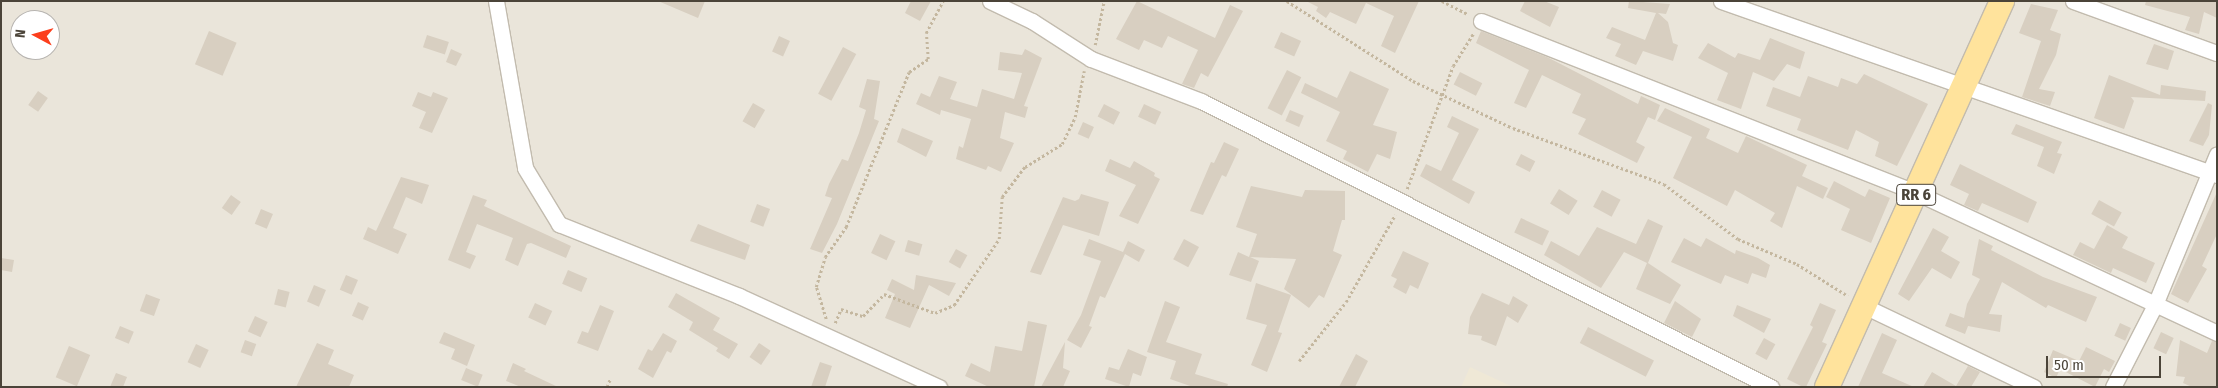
<!DOCTYPE html>
<html>
<head>
<meta charset="utf-8">
<style>
  body { margin:0 }
  #map { position:relative; width:2218px; height:388px; overflow:hidden; background:#f6f3ec; font-family:"Fira Sans Condensed",sans-serif }
  div>[style] { position:absolute }
  .residential>* { inset:0; background:#eae5da }
  .education>* { inset:0; background:#efe8d6 }
  .building>* { inset:0; background:#d8cfc1; transform-origin:0 0 }
  .path>* { height:2.5px; margin-top:-1.25px; transform-origin:0; background:repeating-linear-gradient(90deg,#c4b79f 0 2.5px,transparent 0 5px) }
  .roads { filter:drop-shadow(1px 0 #c2bbae) drop-shadow(-1px 0 #c2bbae) drop-shadow(0 1px #c2bbae) drop-shadow(0 -1px #c2bbae) }
  .minor>* { height:15px; margin:-7.5px; padding:0 7.5px; transform-origin:7.5px; border-radius:7.5px; background:#fff }
  .primary>* { height:24px; margin:-12px; padding:0 12px; transform-origin:12px; border-radius:12px; background:#ffe39c }
  span { translate:-50% -50%; white-space:nowrap; text-align:center; line-height:1.15; -webkit-text-stroke:4.5px #fff; paint-order:stroke }
  .shield-label span { padding:1px 4px; background:#fff; border:1px solid; border-radius:4px; -webkit-text-stroke-width:0 }
  .shield-label { font-size:16px; color:#4b4439; font-weight:700 }
  .frame { position:absolute; inset:0; border:2px solid #4b4439; pointer-events:none }
  .north { position:absolute; left:10px; top:10px; width:50px; height:50px; box-sizing:border-box; background:#fff; border:1px solid #b7b4b0; border-radius:50%; rotate:276deg; font-size:14px; font-weight:700; line-height:20px; text-align:center; color:#4b4439 }
  .north::after { content:''; display:block; margin:auto; width:18px; height:22px; background:#fc3f1d; clip-path:polygon(50% 0,100% 100%,50% 72%,0 100%) }
  .scale { position:absolute; left:2046px; top:356px; width:115px; height:22px; box-sizing:border-box; border:2px solid #4b4439; border-top:0; padding-left:6px; font-size:15px; line-height:18px; white-space:nowrap; color:#4b4439; -webkit-text-stroke:4px #fff; paint-order:stroke }
</style>
</head>
<body>
<div id="map">
  <div class="residential">
    <i style="clip-path:polygon(evenodd,1px 1px,2217px 1px,2217px 387px,1px 387px,1px 1px,20px 20px,50px 20px,50px 50px,20px 50px,20px 20px)"></i>
  </div>
  <div class="education">
    <i style="clip-path:polygon(1470px 367px,1513px 387px,1461px 387px)"></i>
  </div>
  <div class="building">
    <i style="clip-path:polygon(658px 1px,705px 1px,698px 18px)"></i>
    <i style="clip-path:polygon(911px 1px,931px 1px,920px 21px,905px 13px)"></i>
    <i style="clip-path:polygon(1137px 1px,1215px 38px,1230px 5px,1243px 11px,1208px 77px,1201px 73px,1194px 88px,1182px 84px,1198px 50px,1168px 36px,1162px 48px,1144px 40px,1139px 50px,1116px 39px)"></i>
    <i style="clip-path:polygon(1306px 1px,1419px 1px,1395px 53px,1381px 46px,1394px 16px,1366px 3px,1356px 24px,1330px 12px,1326px 18px,1316px 11px,1318px 7px)"></i>
    <i style="clip-path:polygon(1525px 1px,1544px 1px,1559px 7px,1550px 27px,1520px 11px)"></i>
    <i style="clip-path:polygon(1629px 1px,1670px 4px,1666px 14px,1658px 13px,1668px 22px,1673px 43px,1678px 45px,1673px 61px,1643px 51px,1636px 65px,1615px 56px,1621px 44px,1606px 38px,1612px 27px,1645px 40px,1656px 13px,1628px 8px)"></i>
    <i style="clip-path:polygon(2146px 1px,2217px 1px,2217px 18px,2204px 12px,2199px 34px,2185px 30px,2190px 17px,2145px 5px)"></i>
    <i style="clip-path:polygon(2031px 4px,2058px 10px,2050px 30px,2061px 34px,2056px 55px,2039px 89px,2055px 92px,2050px 106px,2022px 97px,2041px 41px,2019px 33px)"></i>
    <i style="left:209px;top:31px;width:30px;height:36px;rotate:23deg"></i>
    <i style="clip-path:polygon(1481px 31px,1547px 57px,1638px 104px,1641px 96px,1660px 105px,1655px 120px,1648px 117px,1636px 142px,1645px 147px,1637px 163px,1578px 134px,1586px 119px,1572px 113px,1581px 94px,1542px 75px,1526px 108px,1514px 103px,1529px 70px,1476px 43px)"></i>
    <i style="left:1281px;top:32px;width:22px;height:17px;rotate:24deg"></i>
    <i style="left:427px;top:35px;width:23px;height:13px;rotate:18deg"></i>
    <i style="left:779px;top:36px;width:12px;height:17px;rotate:24deg"></i>
    <i style="clip-path:polygon(1770px 38px,1805px 52px,1800px 69px,1787px 64px,1774px 81px,1753px 72px,1741px 109px,1717px 100px,1728px 73px,1698px 58px,1708px 43px,1735px 58px,1738px 53px,1760px 60px)"></i>
    <i style="clip-path:polygon(2154px 44px,2174px 51px,2168px 70px,2146px 64px)"></i>
    <i style="left:843px;top:47px;width:15px;height:53px;rotate:28deg"></i>
    <i style="clip-path:polygon(451px 49px,462px 54px,456px 66px,446px 62px)"></i>
    <i style="clip-path:polygon(1025px 49px,1042px 58px,1024px 106px,1028px 107px,1025px 118px,1005px 112px,1000px 138px,1014px 143px,1001px 172px,988px 166px,986px 170px,956px 159px,959px 146px,963px 148px,971px 119px,941px 110px,940px 115px,916px 104px,921px 93px,930px 97px,939px 76px,957px 82px,950px 99px,977px 107px,982px 89px,1014px 99px,1022px 73px,998px 70px,1000px 52px,1022px 55px)"></i>
    <i style="left:1287px;top:70px;width:16px;height:43px;rotate:27deg"></i>
    <i style="clip-path:polygon(1350px 71px,1389px 89px,1373px 125px,1397px 132px,1390px 159px,1377px 154px,1368px 172px,1343px 159px,1347px 151px,1326px 141px,1340px 112px,1301px 93px,1305px 83px,1337px 98px)"></i>
    <i style="left:1460px;top:72px;width:25px;height:14px;rotate:27deg"></i>
    <i style="clip-path:polygon(1864px 74px,1928px 104px,1897px 166px,1875px 156px,1879px 142px,1856px 130px,1848px 150px,1797px 130px,1801px 119px,1766px 106px,1773px 87px,1800px 97px,1808px 76px,1838px 87px,1841px 78px,1857px 84px)"></i>
    <i style="clip-path:polygon(2109px 75px,2160px 95px,2161px 85px,2206px 91px,2205px 101px,2131px 97px,2134px 101px,2124px 129px,2094px 118px)"></i>
    <i style="clip-path:polygon(867px 79px,880px 81px,874px 119px,879px 121px,837px 224px,822px 253px,810px 249px,832px 198px,825px 196px,829px 184px,842px 159px,848px 161px,859px 133px,866px 110px,859px 107px)"></i>
    <i style="left:38px;top:91px;width:12px;height:17px;rotate:35deg"></i>
    <i style="clip-path:polygon(418px 92px,431px 97px,433px 92px,448px 98px,432px 133px,419px 128px,426px 112px,412px 106px)"></i>
    <i style="left:753px;top:103px;width:14px;height:21px;rotate:30deg"></i>
    <i style="clip-path:polygon(2208px 103px,2212px 105px,2209px 135px,2203px 146px,2189px 141px)"></i>
    <i style="left:1104px;top:104px;width:18px;height:14px;rotate:27deg"></i>
    <i style="left:1144px;top:104px;width:19px;height:14px;rotate:25deg"></i>
    <i style="clip-path:polygon(1665px 108px,1710px 129px,1706px 138px,1738px 153px,1746px 136px,1807px 165px,1802px 176px,1828px 188px,1823px 199px,1797px 186px,1782px 228px,1770px 221px,1775px 213px,1735px 190px,1727px 206px,1673px 178px,1692px 137px,1657px 121px)"></i>
    <i style="left:1290px;top:110px;width:15px;height:12px;rotate:23deg"></i>
    <i style="clip-path:polygon(1452px 116px,1479px 129px,1452px 180px,1475px 192px,1469px 204px,1420px 176px,1426px 164px,1441px 171px,1459px 133px,1447px 127px)"></i>
    <i style="left:1083px;top:122px;width:12px;height:13px;rotate:24deg"></i>
    <i style="clip-path:polygon(2016px 124px,2062px 142px,2057px 153px,2062px 154px,2054px 174px,2037px 166px,2044px 147px,2011px 134px)"></i>
    <i style="clip-path:polygon(902px 128px,933px 141px,926px 157px,897px 142px)"></i>
    <i style="clip-path:polygon(1224px 142px,1239px 149px,1226px 177px,1222px 175px,1203px 215px,1190px 211px,1211px 162px,1214px 163px)"></i>
    <i style="left:1521px;top:154px;width:16px;height:12px;rotate:27deg"></i>
    <i style="clip-path:polygon(1110px 159px,1130px 168px,1134px 161px,1155px 173px,1154px 176px,1160px 179px,1138px 224px,1119px 216px,1136px 185px,1105px 171px)"></i>
    <i style="clip-path:polygon(1960px 164px,2037px 202px,2028px 223px,1982px 203px,1978px 211px,1964px 205px,1969px 194px,1950px 185px)"></i>
    <i style="clip-path:polygon(401px 177px,429px 185px,422px 204px,406px 197px,393px 228px,407px 234px,398px 254px,363px 239px,368px 227px,376px 231px)"></i>
    <i style="clip-path:polygon(1834px 181px,1865px 197px,1869px 189px,1890px 198px,1871px 243px,1841px 230px,1850px 209px,1826px 197px)"></i>
    <i style="clip-path:polygon(1251px 186px,1302px 197px,1305px 190px,1345px 191px,1345px 220px,1342px 220px,1333px 251px,1342px 255px,1324px 298px,1319px 295px,1309px 308px,1284px 289px,1296px 259px,1250px 257px,1259px 261px,1251px 282px,1229px 275px,1238px 252px,1249px 257px,1257px 234px,1236px 227px)"></i>
    <i style="left:1559px;top:189px;width:22px;height:17px;rotate:32deg"></i>
    <i style="left:1602px;top:190px;width:21px;height:19px;rotate:28deg"></i>
    <i style="clip-path:polygon(2217px 192px,2217px 234px,2202px 266px,2207px 269px,2188px 303px,2171px 294px)"></i>
    <i style="clip-path:polygon(1081px 194px,1109px 202px,1099px 236px,1063px 225px,1041px 275px,1030px 272px,1063px 197px,1075px 201px,1079px 199px)"></i>
    <i style="left:231px;top:195px;width:12px;height:16px;rotate:35deg"></i>
    <i style="clip-path:polygon(473px 195px,487px 200px,484px 206px,571px 246px,566px 258px,531px 243px,527px 244px,518px 266px,505px 260px,513px 238px,477px 224px,466px 252px,476px 256px,470px 269px,448px 260px)"></i>
    <i style="left:2099px;top:200px;width:26px;height:16px;rotate:29deg"></i>
    <i style="left:757px;top:204px;width:14px;height:19px;rotate:21deg"></i>
    <i style="left:261px;top:209px;width:13px;height:16px;rotate:23deg"></i>
    <i style="left:1521px;top:218px;width:31px;height:16px;rotate:25deg"></i>
    <i style="clip-path:polygon(1648px 219px,1663px 226px,1648px 263px,1681px 285px,1670px 304px,1636px 289px,1647px 263px,1624px 252px,1601px 288px,1544px 255px,1551px 241px,1579px 256px,1597px 227px,1636px 244px)"></i>
    <i style="clip-path:polygon(698px 224px,750px 245px,745px 260px,690px 241px)"></i>
    <i style="clip-path:polygon(2107px 225px,2128px 237px,2122px 248px,2155px 263px,2146px 283px,2113px 268px,2111px 273px,2073px 255px,2080px 242px,2094px 249px)"></i>
    <i style="clip-path:polygon(1933px 228px,1949px 237px,1941px 251px,1960px 262px,1951px 279px,1932px 268px,1909px 301px,1898px 294px)"></i>
    <i style="left:880px;top:234px;width:17px;height:21px;rotate:25deg"></i>
    <i style="clip-path:polygon(1684px 238px,1701px 247px,1706px 238px,1735px 254px,1736px 250px,1758px 258px,1770px 265px,1766px 278px,1752px 273px,1748px 284px,1725px 275px,1721px 284px,1671px 262px)"></i>
    <i style="clip-path:polygon(1089px 239px,1123px 252px,1128px 241px,1145px 250px,1139px 262px,1125px 254px,1105px 298px,1100px 296px,1089px 326px,1092px 327px,1081px 348px,1067px 340px,1081px 315px,1101px 261px,1083px 255px)"></i>
    <i style="left:1184px;top:239px;width:17px;height:23px;rotate:28deg"></i>
    <i style="clip-path:polygon(1979px 239px,1993px 246px,1991px 250px,2043px 277px,2097px 297px,2086px 322px,2048px 305px,2046px 308px,2002px 282px,1989px 314px,2002px 315px,2000px 332px,1968px 326px,1965px 334px,1945px 326px,1950px 313px,1964px 318px,1967px 304px,1980px 279px,1972px 275px)"></i>
    <i style="left:908px;top:240px;width:15px;height:12px;rotate:16deg"></i>
    <i style="left:956px;top:249px;width:13px;height:15px;rotate:29deg"></i>
    <i style="clip-path:polygon(1403px 251px,1429px 263px,1418px 289px,1410px 285px,1406px 294px,1393px 287px,1397px 279px,1391px 276px)"></i>
    <i style="clip-path:polygon(1px 258px,14px 260px,12px 272px,1px 270px)"></i>
    <i style="left:568px;top:270px;width:21px;height:15px;rotate:23deg"></i>
    <i style="left:346px;top:275px;width:13px;height:16px;rotate:23deg"></i>
    <i style="clip-path:polygon(916px 275px,956px 283px,949px 296px,929px 285px,910px 328px,885px 318px,895px 294px,887px 290px,892px 279px,914px 290px)"></i>
    <i style="clip-path:polygon(1256px 283px,1291px 295px,1278px 332px,1282px 333px,1267px 372px,1251px 365px,1267px 325px,1246px 319px)"></i>
    <i style="left:314px;top:285px;width:13px;height:18px;rotate:23deg"></i>
    <i style="left:278px;top:289px;width:12px;height:16px;rotate:14deg"></i>
    <i style="clip-path:polygon(676px 293px,720px 318px,713px 330px,738px 344px,729px 359px,716px 351px,718px 348px,689px 330px,693px 322px,668px 307px)"></i>
    <i style="clip-path:polygon(1482px 293px,1509px 305px,1513px 296px,1528px 305px,1518px 323px,1507px 316px,1496px 346px,1481px 340px,1482px 336px,1468px 334px,1470px 317px)"></i>
    <i style="left:146px;top:294px;width:15px;height:18px;rotate:20deg"></i>
    <i style="clip-path:polygon(1165px 301px,1180px 307px,1166px 342px,1202px 354px,1195px 374px,1228px 384px,1227px 387px,1193px 387px,1170px 379px,1176px 361px,1147px 352px)"></i>
    <i style="clip-path:polygon(1675px 301px,1701px 319px,1692px 337px,1664px 323px)"></i>
    <i style="left:358px;top:302px;width:12px;height:15px;rotate:24deg"></i>
    <i style="left:535px;top:303px;width:19px;height:16px;rotate:25deg"></i>
    <i style="clip-path:polygon(1820px 303px,1836px 310px,1822px 342px,1827px 344px,1806px 387px,1803px 387px,1787px 379px,1813px 327px,1810px 325px)"></i>
    <i style="clip-path:polygon(600px 305px,614px 311px,598px 351px,577px 343px,582px 331px,588px 333px)"></i>
    <i style="clip-path:polygon(1737px 305px,1771px 319px,1764px 333px,1733px 316px)"></i>
    <i style="left:255px;top:316px;width:14px;height:17px;rotate:25deg"></i>
    <i style="clip-path:polygon(1028px 321px,1047px 325px,1034px 387px,989px 387px,965px 376px,971px 363px,990px 372px,995px 346px,1022px 351px)"></i>
    <i style="left:2120px;top:323px;width:12px;height:14px;rotate:24deg"></i>
    <i style="left:120px;top:326px;width:15px;height:13px;rotate:23deg"></i>
    <i style="left:1588px;top:327px;width:74px;height:18px;rotate:27deg"></i>
    <i style="clip-path:polygon(444px 332px,475px 345px,467px 366px,451px 359px,455px 349px,439px 343px)"></i>
    <i style="left:2161px;top:332px;width:14px;height:18px;rotate:25deg"></i>
    <i style="clip-path:polygon(663px 333px,677px 341px,671px 353px,667px 351px,653px 378px,638px 369px,648px 349px,652px 351px)"></i>
    <i style="clip-path:polygon(1882px 333px,1897px 340px,1882px 373px,1914px 387px,1858px 387px)"></i>
    <i style="left:1764px;top:338px;width:13px;height:18px;rotate:29deg"></i>
    <i style="left:245px;top:340px;width:12px;height:13px;rotate:20deg"></i>
    <i style="clip-path:polygon(2180px 340px,2207px 353px,2212px 341px,2217px 342px,2217px 387px,2192px 387px,2183px 383px,2185px 377px,2176px 376px)"></i>
    <i style="clip-path:polygon(1065px 342px,1063px 368px,1070px 371px,1063px 387px,1041px 387px)"></i>
    <i style="clip-path:polygon(317px 343px,334px 350px,328px 364px,354px 375px,349px 387px,296px 387px)"></i>
    <i style="left:759px;top:343px;width:14px;height:17px;rotate:34deg"></i>
    <i style="left:196px;top:344px;width:14px;height:20px;rotate:25deg"></i>
    <i style="left:69px;top:346px;width:23px;height:34px;rotate:23deg"></i>
    <i style="clip-path:polygon(2086px 347px,2115px 361px,2109px 372px,2104px 369px,2095px 387px,2060px 369px,2056px 378px,2044px 372px,2053px 350px,2079px 361px)"></i>
    <i style="clip-path:polygon(1128px 349px,1147px 357px,1141px 376px,1133px 373px,1129px 387px,1105px 379px,1109px 367px,1119px 370px)"></i>
    <i style="clip-path:polygon(1356px 354px,1368px 361px,1355px 387px,1339px 387px)"></i>
    <i style="clip-path:polygon(820px 362px,832px 366px,825px 387px,811px 387px)"></i>
    <i style="clip-path:polygon(513px 363px,526px 369px,524px 371px,558px 387px,521px 387px,506px 381px)"></i>
    <i style="clip-path:polygon(1968px 366px,1980px 372px,1971px 387px,1923px 387px,1932px 372px,1956px 386px)"></i>
    <i style="left:466px;top:368px;width:18px;height:13px;rotate:22deg"></i>
    <i style="clip-path:polygon(116px 373px,127px 377px,123px 387px,110px 387px)"></i>
  </div>
  <div class="path">
    <i style="left:1287px;top:1px;width:149px;rotate:32.4deg"></i>
    <i style="left:1413px;top:81px;width:110px;rotate:25.2deg"></i>
    <i style="left:1513px;top:128px;width:161px;rotate:20.3deg"></i>
    <i style="left:1664px;top:184px;width:92px;rotate:36.6deg"></i>
    <i style="left:1738px;top:239px;width:64px;rotate:23deg"></i>
    <i style="left:1797px;top:264px;width:60px;rotate:32.1deg"></i>
    <i style="left:1442px;top:1px;width:28px;rotate:27deg"></i>
    <i style="left:1095px;top:45px;width:45px;rotate:-78.4deg"></i>
    <i style="left:1407px;top:189px;width:131px;rotate:-69.5deg"></i>
    <i style="left:1453px;top:66px;width:38px;rotate:-58deg"></i>
    <i style="left:826px;top:319px;width:34px;rotate:-107deg"></i>
    <i style="left:816px;top:287px;width:31px;rotate:-73deg"></i>
    <i style="left:825px;top:257px;width:37px;rotate:-55deg"></i>
    <i style="left:846px;top:227px;width:167px;rotate:-67.9deg"></i>
    <i style="left:909px;top:72px;width:23px;rotate:-34deg"></i>
    <i style="left:928px;top:59px;width:26px;rotate:-94deg"></i>
    <i style="left:926px;top:33px;width:36px;rotate:-62deg"></i>
    <i style="left:835px;top:323px;width:15px;rotate:-67deg"></i>
    <i style="left:841px;top:309px;width:23px;rotate:18deg"></i>
    <i style="left:863px;top:316px;width:30px;rotate:-46deg"></i>
    <i style="left:884px;top:294px;width:54px;rotate:20.4deg"></i>
    <i style="left:935px;top:313px;width:21px;rotate:-23deg"></i>
    <i style="left:954px;top:305px;width:80px;rotate:-55.7deg"></i>
    <i style="left:999px;top:239px;width:42px;rotate:-85.9deg"></i>
    <i style="left:1002px;top:197px;width:38px;rotate:-53deg"></i>
    <i style="left:1025px;top:167px;width:44px;rotate:-31.9deg"></i>
    <i style="left:1062px;top:144px;width:30px;rotate:-64deg"></i>
    <i style="left:1075px;top:117px;width:47px;rotate:-78.9deg"></i>
    <i style="left:1299px;top:361px;width:75px;rotate:-51.5deg"></i>
    <i style="left:1346px;top:302px;width:100px;rotate:-60.6deg"></i>
    <i style="left:64px;top:387px;width:1px"></i>
    <i style="left:607px;top:387px;width:9px;rotate:-69deg"></i>
  </div>
  <div class="roads">
    <div class="minor">
      <i style="left:496px;top:1px;width:169px;rotate:80.1deg"></i>
      <i style="left:525px;top:168px;width:66px;rotate:58.7deg"></i>
      <i style="left:559px;top:224px;width:194px;rotate:21.8deg"></i>
      <i style="left:739px;top:296px;width:220px;rotate:24.5deg"></i>
      <i style="left:990px;top:1px;width:47px;rotate:25.5deg"></i>
      <i style="left:1032px;top:21px;width:70px;rotate:32.8deg"></i>
      <i style="left:1091px;top:59px;width:118px;rotate:20.9deg"></i>
      <i style="left:1201px;top:101px;width:638px;rotate:26.65deg"></i>
      <i style="left:1721px;top:1px;width:526px;rotate:19.33deg"></i>
      <i style="left:2073px;top:1px;width:153px;rotate:19.9deg"></i>
      <i style="left:1481px;top:21px;width:469px;rotate:21.5deg"></i>
      <i style="left:1917px;top:193px;width:331px;rotate:25deg"></i>
      <i style="left:1864px;top:306px;width:188px;rotate:25.5deg"></i>
      <i style="left:2113px;top:387px;width:90px;rotate:-62.9deg"></i>
      <i style="left:2154px;top:307px;width:165px;rotate:-67.6deg"></i>
    </div>
    <div class="primary">
      <i style="left:1827px;top:387px;width:424px;rotate:-65.6deg"></i>
    </div>
  </div>
  <div class="shield-label">
    <span style="left:1916px;top:195px">RR 6</span>
  </div>
  <div class="frame"></div>
  <div class="north">N</div>
  <div class="scale">50 m</div>
</div>
</body>
</html>
